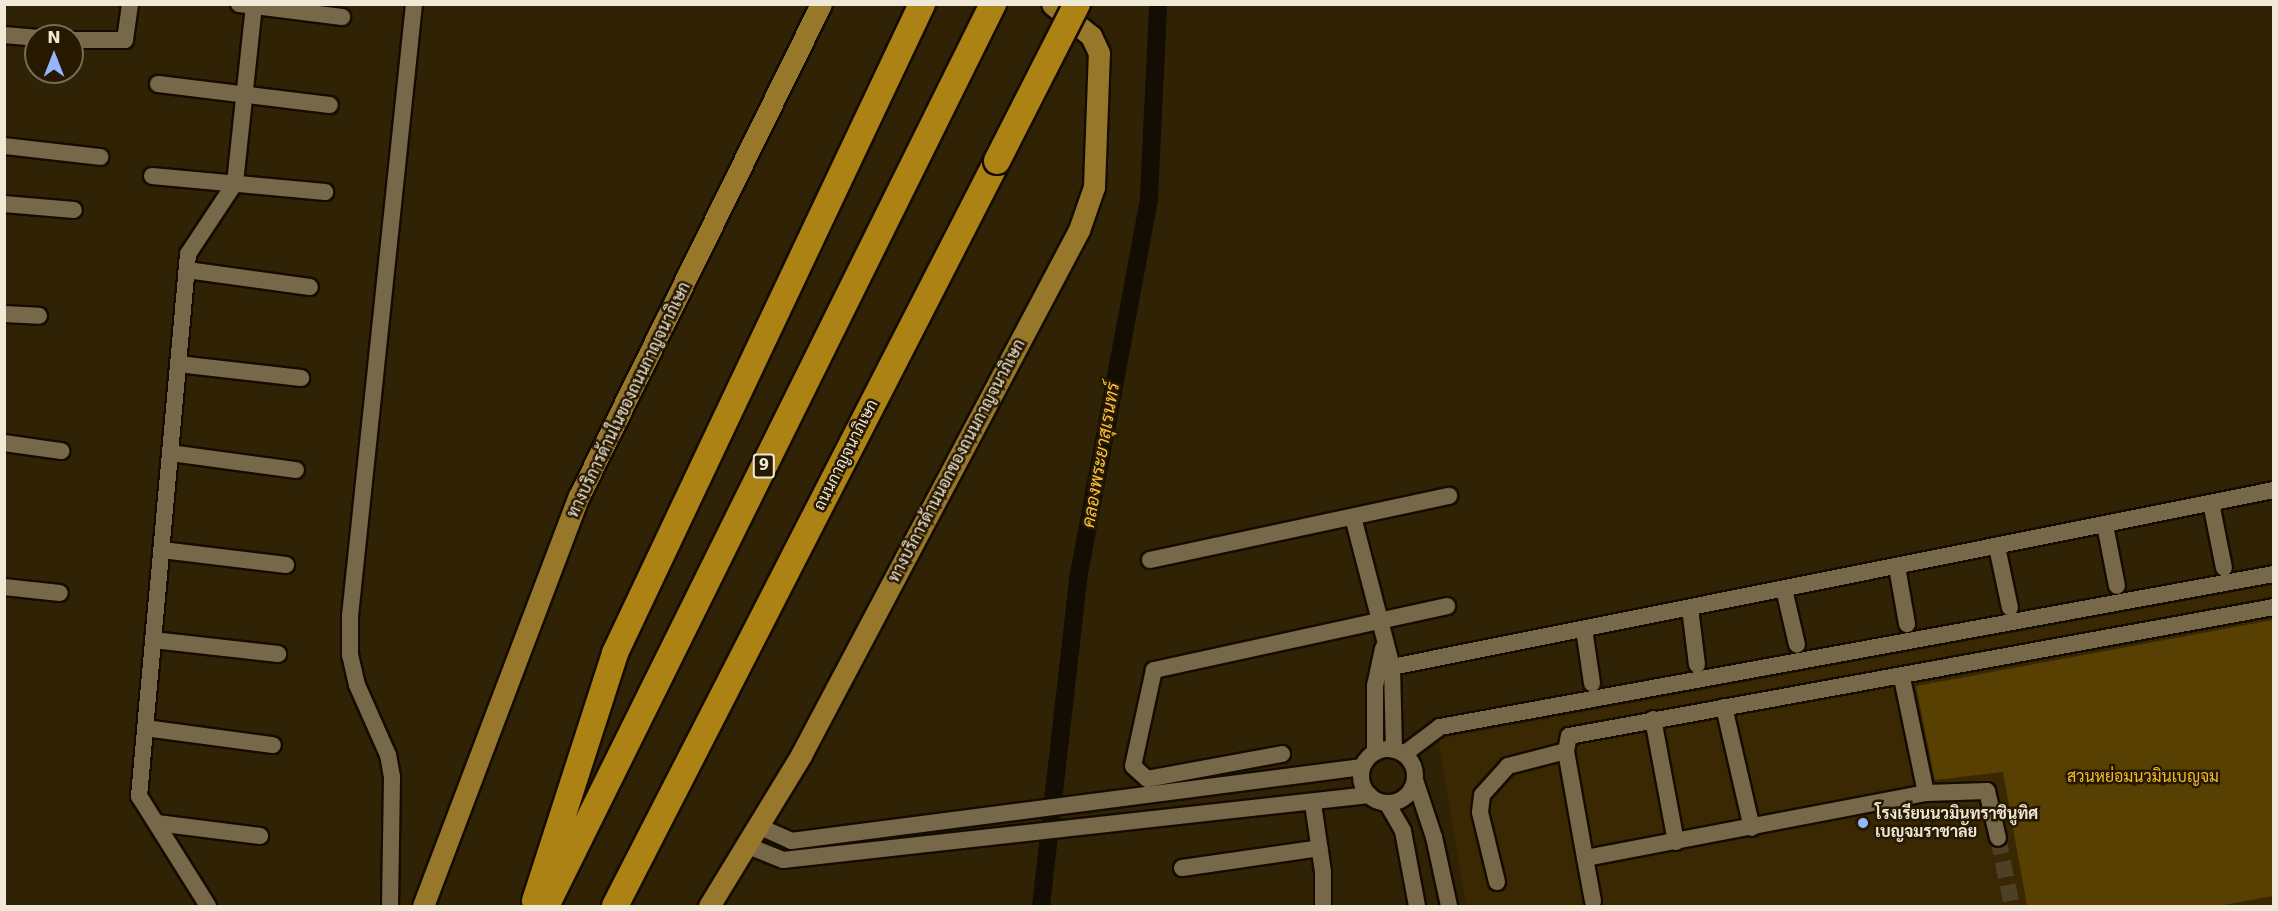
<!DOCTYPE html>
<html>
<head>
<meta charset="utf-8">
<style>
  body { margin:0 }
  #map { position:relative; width:2278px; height:911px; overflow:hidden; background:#2f2205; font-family:"DejaVu Sans",Sarabun,sans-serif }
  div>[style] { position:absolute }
  .built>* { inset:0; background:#392802 }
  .green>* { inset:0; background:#584003 }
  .canal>* { height:18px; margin:-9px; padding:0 9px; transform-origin:9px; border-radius:9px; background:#130d03 }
  .minor-tunnel>* { height:16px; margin-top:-8px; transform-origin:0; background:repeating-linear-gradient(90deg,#4c4025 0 16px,transparent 0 24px) }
  .roads { filter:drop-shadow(2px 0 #150c00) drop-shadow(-2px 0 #150c00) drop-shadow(0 2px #150c00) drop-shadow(0 -2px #150c00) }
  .minor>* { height:16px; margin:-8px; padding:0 8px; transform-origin:8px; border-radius:8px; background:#77684a }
  .minor>.ring { margin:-8px; padding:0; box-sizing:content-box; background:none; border:16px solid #77684a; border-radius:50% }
  .major>* { height:21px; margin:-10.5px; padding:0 10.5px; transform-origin:10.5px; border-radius:10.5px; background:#97782a }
  .highway>* { height:26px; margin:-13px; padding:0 13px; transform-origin:13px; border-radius:13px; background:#ad8214 }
  .bridges { filter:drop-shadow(2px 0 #150c00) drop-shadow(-2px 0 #150c00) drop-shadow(0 2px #150c00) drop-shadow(0 -2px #150c00) }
  .highway-bridge>* { height:26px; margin:-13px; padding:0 13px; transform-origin:13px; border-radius:13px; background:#ad8214 }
  .dots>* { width:16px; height:16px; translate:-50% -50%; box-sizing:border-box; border:3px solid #261900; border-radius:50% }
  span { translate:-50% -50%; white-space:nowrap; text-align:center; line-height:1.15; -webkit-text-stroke:5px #261900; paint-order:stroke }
  .shield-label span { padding:2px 4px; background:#261900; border:2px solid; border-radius:4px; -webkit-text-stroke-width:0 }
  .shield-label { font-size:15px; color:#f1e9d8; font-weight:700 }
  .street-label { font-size:16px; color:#f1e9d8 }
  .park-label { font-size:16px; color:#f3ba30 }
  .poi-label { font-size:16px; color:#f1e9d8; font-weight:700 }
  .left { translate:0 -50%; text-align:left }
  .water-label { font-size:18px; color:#fbc23a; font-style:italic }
  .frame { position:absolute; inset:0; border:6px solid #f1e9d8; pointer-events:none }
  .north { position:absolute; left:24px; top:24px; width:60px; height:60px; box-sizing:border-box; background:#261900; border:2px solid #776c56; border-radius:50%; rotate:0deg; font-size:16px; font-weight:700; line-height:24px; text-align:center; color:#f1e9d8 }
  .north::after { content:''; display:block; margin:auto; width:21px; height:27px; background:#94b7fd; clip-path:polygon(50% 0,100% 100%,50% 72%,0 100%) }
</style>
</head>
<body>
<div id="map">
  <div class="built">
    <i style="clip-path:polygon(2273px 585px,2273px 906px,1466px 906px,1438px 739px)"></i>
  </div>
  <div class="green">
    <i style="clip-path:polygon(2273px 620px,2273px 896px,2218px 906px,2027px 906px,2003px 772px,1935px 780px,1916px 686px)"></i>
  </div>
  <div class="canal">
    <i style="left:1041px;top:906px;width:329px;rotate:-83.5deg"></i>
    <i style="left:1078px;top:579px;width:388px;rotate:-79.4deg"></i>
    <i style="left:1149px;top:198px;width:194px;rotate:-87.3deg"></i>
  </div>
  <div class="minor-tunnel">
    <i style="left:1998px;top:838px;width:69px;rotate:78.4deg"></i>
  </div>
  <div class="roads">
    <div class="minor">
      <i style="left:239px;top:4px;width:104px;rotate:7.2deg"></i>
      <i style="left:4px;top:35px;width:32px;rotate:5deg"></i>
      <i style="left:72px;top:40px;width:53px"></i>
      <i style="left:125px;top:40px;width:36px;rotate:-82deg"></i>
      <i style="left:158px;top:84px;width:173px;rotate:7deg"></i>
      <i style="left:4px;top:146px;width:97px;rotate:6.5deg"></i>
      <i style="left:152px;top:176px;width:174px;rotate:5.3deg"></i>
      <i style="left:4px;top:204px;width:70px;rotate:4.9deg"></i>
      <i style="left:187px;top:270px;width:124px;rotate:7.9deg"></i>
      <i style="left:4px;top:314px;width:35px;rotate:3deg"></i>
      <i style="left:178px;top:364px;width:124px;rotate:6.5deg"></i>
      <i style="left:4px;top:443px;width:58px;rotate:8deg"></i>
      <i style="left:170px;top:453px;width:127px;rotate:7.7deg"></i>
      <i style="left:2211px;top:503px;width:66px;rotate:78.7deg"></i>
      <i style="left:1353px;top:517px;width:155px;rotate:75.4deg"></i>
      <i style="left:1392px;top:667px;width:83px;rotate:88.6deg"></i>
      <i style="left:2105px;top:525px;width:62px;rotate:78.9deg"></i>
      <i style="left:1997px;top:547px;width:62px;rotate:78deg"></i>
      <i style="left:162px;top:550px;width:125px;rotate:6.9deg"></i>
      <i style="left:1150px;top:560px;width:306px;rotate:-12.1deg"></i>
      <i style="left:1897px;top:567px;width:58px;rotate:80deg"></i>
      <i style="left:4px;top:587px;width:56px;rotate:6.1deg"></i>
      <i style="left:1784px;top:589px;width:57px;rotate:76.9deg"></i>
      <i style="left:1690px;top:608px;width:57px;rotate:83deg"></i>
      <i style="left:1584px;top:629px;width:55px;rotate:81.6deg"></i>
      <i style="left:153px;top:640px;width:126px;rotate:6.4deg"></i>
      <i style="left:1392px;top:667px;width:900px;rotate:-11.35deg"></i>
      <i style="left:1902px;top:678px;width:117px;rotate:78.2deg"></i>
      <i style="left:1926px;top:793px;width:347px;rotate:169.2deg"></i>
      <i style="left:1585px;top:858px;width:109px;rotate:-100.1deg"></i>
      <i style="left:1566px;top:751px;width:15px;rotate:-79deg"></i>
      <i style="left:1569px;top:736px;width:717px;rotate:-10.37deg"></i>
      <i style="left:1724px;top:707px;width:124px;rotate:77deg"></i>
      <i style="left:1653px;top:719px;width:125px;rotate:79.4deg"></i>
      <i style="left:145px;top:728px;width:129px;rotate:7.6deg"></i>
      <i class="ring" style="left:1361px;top:749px;width:38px;height:38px"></i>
      <i style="left:1375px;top:752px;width:66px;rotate:-90deg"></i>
      <i style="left:1375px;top:686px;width:39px;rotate:-78deg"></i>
      <i style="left:1282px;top:754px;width:137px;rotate:169.5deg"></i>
      <i style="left:1147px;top:779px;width:19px;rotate:-137deg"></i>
      <i style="left:1133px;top:766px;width:98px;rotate:-77.7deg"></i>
      <i style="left:1154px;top:670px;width:300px;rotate:-12.3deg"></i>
      <i style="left:1404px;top:754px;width:45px;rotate:-36.9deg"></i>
      <i style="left:1440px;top:727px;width:848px;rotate:-10.4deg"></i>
      <i style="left:1415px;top:780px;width:60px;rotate:71.6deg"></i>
      <i style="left:1434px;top:837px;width:71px;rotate:77.7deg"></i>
      <i style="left:1926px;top:793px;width:61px;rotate:-1.9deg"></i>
      <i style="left:1987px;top:791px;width:48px;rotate:76.8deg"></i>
      <i style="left:1387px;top:803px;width:32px;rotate:60deg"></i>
      <i style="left:1403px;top:831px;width:76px;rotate:79.4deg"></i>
      <i style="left:1313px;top:804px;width:69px;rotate:81.6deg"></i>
      <i style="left:1323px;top:872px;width:34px;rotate:90deg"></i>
      <i style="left:157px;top:823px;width:104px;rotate:7.2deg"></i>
      <i style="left:758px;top:826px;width:36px;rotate:24deg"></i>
      <i style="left:791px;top:841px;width:576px;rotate:-7.38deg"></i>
      <i style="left:746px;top:845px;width:40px;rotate:22deg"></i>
      <i style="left:783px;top:860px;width:590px;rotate:-6.33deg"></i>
      <i style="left:1585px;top:858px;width:44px;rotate:79.5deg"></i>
      <i style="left:1182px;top:868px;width:139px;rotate:-8.2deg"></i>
      <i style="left:1497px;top:882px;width:72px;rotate:-103.7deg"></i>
      <i style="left:1480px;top:812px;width:17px;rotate:-83deg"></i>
      <i style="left:1482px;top:795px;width:39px;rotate:-48deg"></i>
      <i style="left:1508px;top:766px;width:60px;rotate:-14.5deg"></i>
      <i style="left:208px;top:906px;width:130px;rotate:-122.1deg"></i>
      <i style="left:139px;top:796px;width:544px;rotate:-84.83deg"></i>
      <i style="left:188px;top:254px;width:85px;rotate:-56.5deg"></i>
      <i style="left:235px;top:183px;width:180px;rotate:-83.9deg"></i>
      <i style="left:390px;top:906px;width:129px;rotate:-89.1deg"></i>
      <i style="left:392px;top:777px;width:22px;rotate:-100deg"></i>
      <i style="left:388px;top:755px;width:77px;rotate:-113.9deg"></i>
      <i style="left:357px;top:685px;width:31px;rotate:-103deg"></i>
      <i style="left:350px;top:655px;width:39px;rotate:-90deg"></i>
      <i style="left:350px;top:616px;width:615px;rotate:-84.03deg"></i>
    </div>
    <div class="major">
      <i style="left:423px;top:906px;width:439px;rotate:-69.2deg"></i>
      <i style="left:579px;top:496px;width:548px;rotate:-63.81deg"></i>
      <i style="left:709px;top:906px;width:177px;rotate:-58.6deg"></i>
      <i style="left:801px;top:755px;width:594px;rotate:-62.1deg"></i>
      <i style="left:1079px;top:230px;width:46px;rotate:-70.8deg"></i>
      <i style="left:1094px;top:187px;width:134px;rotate:-87.9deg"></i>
      <i style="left:1099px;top:53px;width:19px;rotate:-115deg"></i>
      <i style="left:1091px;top:36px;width:50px;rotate:-140.6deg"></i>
    </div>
    <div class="highway">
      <i style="left:535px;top:901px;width:261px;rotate:-72.1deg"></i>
      <i style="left:615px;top:653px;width:718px;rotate:-64.68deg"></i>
      <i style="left:546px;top:906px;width:1007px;rotate:-63.64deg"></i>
      <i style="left:615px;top:906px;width:837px;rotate:-62.85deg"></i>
    </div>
  </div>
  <div class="bridges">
    <div class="highway-bridge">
      <i style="left:997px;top:161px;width:176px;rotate:-63deg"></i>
    </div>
  </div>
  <div class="dots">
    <i style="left:1863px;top:823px;background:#94b7fd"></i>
  </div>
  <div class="shield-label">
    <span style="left:764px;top:466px">9</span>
  </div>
  <div class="street-label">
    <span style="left:629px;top:400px;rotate:-64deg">ทางบริการด้านในของถนนกาญจนาภิเษก</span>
    <span style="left:846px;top:455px;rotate:-63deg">ถนนกาญจนาภิเษก</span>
    <span style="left:957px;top:461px;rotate:-62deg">ทางบริการด้านนอกของถนนกาญจนาภิเษก</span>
  </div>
  <div class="park-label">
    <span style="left:2143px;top:777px">สวนหย่อมนวมินเบญจม</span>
  </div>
  <div class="poi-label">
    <span class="left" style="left:1875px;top:823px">โรงเรียนนวมินทราชินูทิศ<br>เบญจมราชาลัย</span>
  </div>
  <div class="water-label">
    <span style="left:1101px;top:455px;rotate:-80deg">คลองพระยาสุเรนทร์</span>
  </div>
  <div class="frame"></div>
  <div class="north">N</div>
</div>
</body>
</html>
